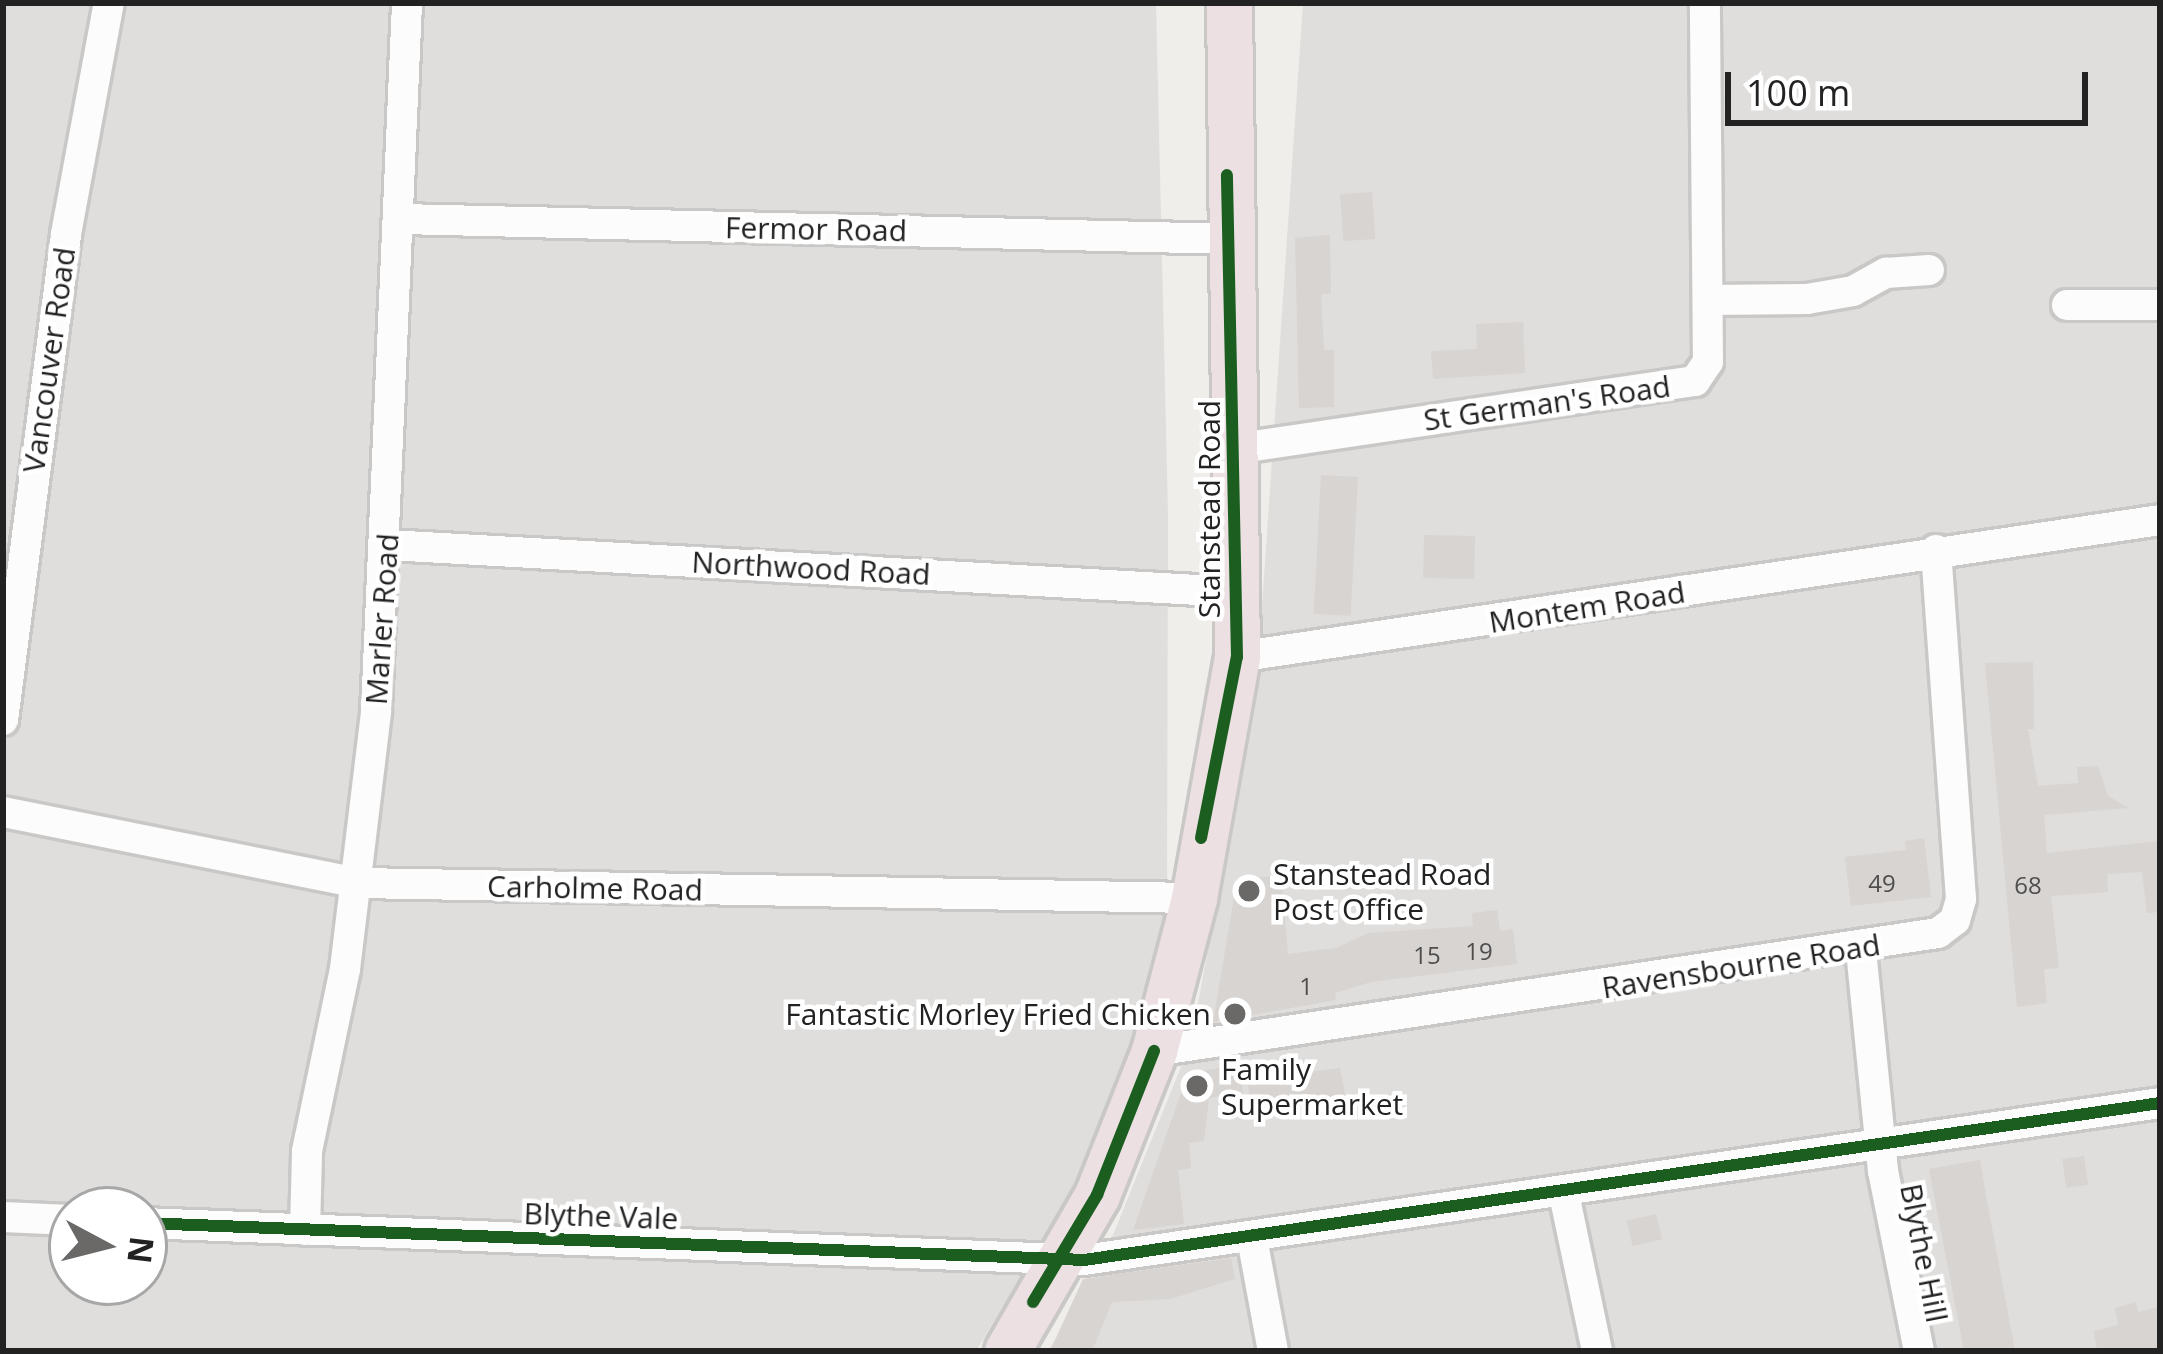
<!DOCTYPE html>
<html>
<head>
<meta charset="utf-8">
<style>
  body { margin:0 }
  #map { position:relative; width:2163px; height:1354px; overflow:hidden; background:#f0eeeb; font-family:"Open Sans",sans-serif }
  div>[style] { position:absolute }
  .residential>* { inset:0; background:#dfdedc }
  .building>* { inset:0; background:#d7d4d2; transform-origin:0 0 }
  .roads { filter:drop-shadow(3px 0 #c9c8c7) drop-shadow(-3px 0 #c9c8c7) drop-shadow(0 3px #c9c8c7) drop-shadow(0 -3px #c9c8c7) }
  .minor>* { height:30px; margin:-15px; padding:0 15px; transform-origin:15px; border-radius:15px; background:#fdfcfc }
  .highway>* { height:45px; margin:-22.5px; padding:0 22.5px; transform-origin:22.5px; border-radius:22.5px; background:#ece0e2 }
  .cycleway>* { height:12px; margin:-6px; padding:0 6px; transform-origin:6px; border-radius:6px; background:#1b5e20 }
  .dots>* { width:33px; height:33px; translate:-50% -50%; box-sizing:border-box; border:6px solid #fff; border-radius:50% }
  span { translate:-50% -50%; white-space:nowrap; text-align:center; line-height:1.15; -webkit-text-stroke:9px #fff; paint-order:stroke }
  .number-label { font-size:24px; color:#4f4e4e }
  .number-label span { -webkit-text-stroke-width:0 }
  .street-label { font-size:30px; color:#222 }
  .poi-label { font-size:30px; color:#222 }
  .left { translate:0 -50%; text-align:left }
  .right { translate:-100% -50%; text-align:right }
  .frame { position:absolute; inset:0; border:6px solid #222; pointer-events:none }
  .north { position:absolute; left:48px; top:1186px; width:120px; height:120px; box-sizing:border-box; background:#fff; border:3px solid #a7a7a7; border-radius:50%; rotate:97deg; font-size:33px; font-weight:700; line-height:48px; text-align:center; color:#222 }
  .north::after { content:''; display:block; margin:auto; width:42px; height:54px; background:#6a6968; clip-path:polygon(50% 0,100% 100%,50% 72%,0 100%) }
  .scale { position:absolute; left:1725px; top:72px; width:363px; height:54px; box-sizing:border-box; border:6px solid #222; border-top:0; padding-left:15px; font-size:36px; line-height:42px; white-space:nowrap; color:#222; -webkit-text-stroke:9px #fff; paint-order:stroke }
</style>
</head>
<body>
<div id="map">
  <div class="residential">
    <i style="clip-path:polygon(evenodd,3px 3px,1156px 3px,1168px 515px,1167px 917px,1129px 1069px,1097px 1150px,976px 1351px,3px 1351px,3px 3px,72px 1210px,144px 1210px,144px 1282px,72px 1282px,72px 1210px)"></i>
    <i style="clip-path:polygon(1303px 3px,2160px 3px,2160px 1351px,1048px 1351px,1098px 1272px,1191px 1042px,1257px 680px)"></i>
  </div>
  <div class="building">
    <i style="left:1372px;top:192px;width:47px;height:32px;rotate:86deg"></i>
    <i style="clip-path:polygon(1330px 235px,1331px 294px,1321px 294px,1324px 350px,1334px 350px,1334px 407px,1299px 408px,1295px 238px)"></i>
    <i style="clip-path:polygon(1523px 322px,1525px 373px,1433px 379px,1431px 351px,1477px 349px,1476px 324px)"></i>
    <i style="left:1321px;top:475px;width:37px;height:139px;rotate:3deg"></i>
    <i style="left:1424px;top:535px;width:51px;height:43px;rotate:1deg"></i>
    <i style="clip-path:polygon(2033px 662px,2034px 729px,2028px 729px,2038px 786px,2078px 783px,2077px 767px,2098px 766px,2108px 796px,2129px 808px,2044px 815px,2047px 853px,2160px 841px,2160px 912px,2147px 913px,2142px 872px,2107px 874px,2108px 892px,2051px 896px,2059px 968px,2044px 969px,2047px 1003px,2017px 1007px,1985px 663px)"></i>
    <i style="clip-path:polygon(1924px 838px,1931px 897px,1851px 906px,1845px 857px,1906px 850px,1905px 841px)"></i>
    <i style="clip-path:polygon(1281px 875px,1288px 954px,1336px 948px,1368px 933px,1473px 926px,1472px 913px,1497px 910px,1500px 931px,1513px 929px,1517px 964px,1371px 982px,1335px 993px,1336px 1000px,1213px 1022px,1237px 880px)"></i>
    <i style="clip-path:polygon(1239px 1065px,1243px 1093px,1209px 1098px,1204px 1141px,1189px 1143px,1191px 1168px,1178px 1170px,1184px 1224px,1133px 1230px,1188px 1073px)"></i>
    <i style="clip-path:polygon(1340px 1068px,1346px 1099px,1253px 1116px,1247px 1080px)"></i>
    <i style="left:2084px;top:1156px;width:29px;height:22px;rotate:82deg"></i>
    <i style="clip-path:polygon(1980px 1160px,1985px 1190px,2015px 1351px,1964px 1351px,1929px 1169px)"></i>
    <i style="left:1656px;top:1214px;width:26px;height:30px;rotate:77deg"></i>
    <i style="clip-path:polygon(1231px 1258px,1235px 1279px,1170px 1299px,1112px 1302px,1092px 1351px,1050px 1351px,1083px 1279px)"></i>
    <i style="clip-path:polygon(2136px 1302px,2138px 1312px,2158px 1307px,2160px 1351px,2097px 1351px,2094px 1331px,2118px 1325px,2115px 1308px)"></i>
  </div>
  <div class="roads">
    <div class="minor">
      <i style="left:401px;top:219px;width:830px;rotate:1.38deg"></i>
      <i style="left:1708px;top:300px;width:99px;rotate:-0.6deg"></i>
      <i style="left:1807px;top:299px;width:47px;rotate:-9.9deg"></i>
      <i style="left:1853px;top:291px;width:38px;rotate:-29deg"></i>
      <i style="left:1886px;top:273px;width:43px;rotate:-4deg"></i>
      <i style="left:2067px;top:305px;width:93px"></i>
      <i style="left:1234px;top:449px;width:466px;rotate:-8.4deg"></i>
      <i style="left:1695px;top:381px;width:23px;rotate:-56deg"></i>
      <i style="left:1708px;top:362px;width:359px;rotate:-90.5deg"></i>
      <i style="left:388px;top:545px;width:846px;rotate:3.18deg"></i>
      <i style="left:1237px;top:657px;width:933px;rotate:-8.44deg"></i>
      <i style="left:3px;top:720px;width:490px;rotate:-82.6deg"></i>
      <i style="left:66px;top:234px;width:235px;rotate:-79.5deg"></i>
      <i style="left:3px;top:812px;width:362px;rotate:11.3deg"></i>
      <i style="left:358px;top:883px;width:836px;rotate:1.03deg"></i>
      <i style="left:1861px;top:950px;width:222px;rotate:84.3deg"></i>
      <i style="left:1883px;top:1171px;width:184px;rotate:78.7deg"></i>
      <i style="left:1154px;top:1051px;width:793px;rotate:-8.56deg"></i>
      <i style="left:1938px;top:933px;width:21px;rotate:-37deg"></i>
      <i style="left:1955px;top:920px;width:22px;rotate:-74deg"></i>
      <i style="left:1961px;top:899px;width:350px;rotate:-94.1deg"></i>
      <i style="left:1564px;top:1194px;width:160px;rotate:78.1deg"></i>
      <i style="left:3px;top:1217px;width:69px;rotate:2.5deg"></i>
      <i style="left:144px;top:1223px;width:941px;rotate:2.25deg"></i>
      <i style="left:1084px;top:1260px;width:1087px;rotate:-8.3deg"></i>
      <i style="left:305px;top:1230px;width:79px;rotate:-88.5deg"></i>
      <i style="left:307px;top:1151px;width:186px;rotate:-78.2deg"></i>
      <i style="left:345px;top:969px;width:260px;rotate:-83.1deg"></i>
      <i style="left:376px;top:711px;width:709px;rotate:-87.49deg"></i>
      <i style="left:1252px;top:1238px;width:115px;rotate:79.5deg"></i>
    </div>
    <div class="highway">
      <i style="left:1007px;top:1351px;width:180px;rotate:-60deg"></i>
      <i style="left:1097px;top:1195px;width:155px;rotate:-68.4deg"></i>
      <i style="left:1154px;top:1051px;width:158px;rotate:-75.3deg"></i>
      <i style="left:1194px;top:898px;width:245px;rotate:-79.9deg"></i>
      <i style="left:1237px;top:657px;width:654px;rotate:-90.7deg"></i>
    </div>
  </div>
  <div class="cycleway">
    <i style="left:1201px;top:838px;width:185px;rotate:-78.8deg"></i>
    <i style="left:1237px;top:657px;width:482px;rotate:-91.2deg"></i>
    <i style="left:144px;top:1223px;width:941px;rotate:2.25deg"></i>
    <i style="left:1084px;top:1260px;width:1087px;rotate:-8.3deg"></i>
    <i style="left:1033px;top:1302px;width:125px;rotate:-59.1deg"></i>
    <i style="left:1097px;top:1195px;width:155px;rotate:-68.4deg"></i>
  </div>
  <div class="dots">
    <i style="left:1249px;top:891px;background:#6a6968"></i>
    <i style="left:1235px;top:1014px;background:#6a6968"></i>
    <i style="left:1197px;top:1086px;background:#6a6968"></i>
  </div>
  <div class="number-label">
    <span style="left:1882px;top:883px">49</span>
    <span style="left:2028px;top:885px">68</span>
    <span style="left:1479px;top:951px">19</span>
    <span style="left:1427px;top:955px">15</span>
    <span style="left:1306px;top:986px">1</span>
  </div>
  <div class="street-label">
    <span style="left:816px;top:229px;rotate:1deg">Fermor Road</span>
    <span style="left:49px;top:360px;rotate:-82deg">Vancouver Road</span>
    <span style="left:1547px;top:403px;rotate:-8deg">St German's Road</span>
    <span style="left:1209px;top:509px;rotate:-90deg">Stanstead Road</span>
    <span style="left:811px;top:568px;rotate:3deg">Northwood Road</span>
    <span style="left:1587px;top:607px;rotate:-9deg">Montem Road</span>
    <span style="left:382px;top:619px;rotate:-86deg">Marler Road</span>
    <span style="left:595px;top:888px;rotate:1deg">Carholme Road</span>
    <span style="left:1741px;top:966px;rotate:-9deg">Ravensbourne Road</span>
    <span style="left:601px;top:1216px;rotate:2deg">Blythe Vale</span>
    <span style="left:1924px;top:1253px;rotate:79deg">Blythe Hill</span>
  </div>
  <div class="poi-label">
    <span class="left" style="left:1273px;top:891px">Stanstead Road<br>Post Office</span>
    <span class="right" style="left:1211px;top:1014px">Fantastic Morley Fried Chicken</span>
    <span class="left" style="left:1221px;top:1086px">Family<br>Supermarket</span>
  </div>
  <div class="frame"></div>
  <div class="north">N</div>
  <div class="scale">100 m</div>
</div>
</body>
</html>
